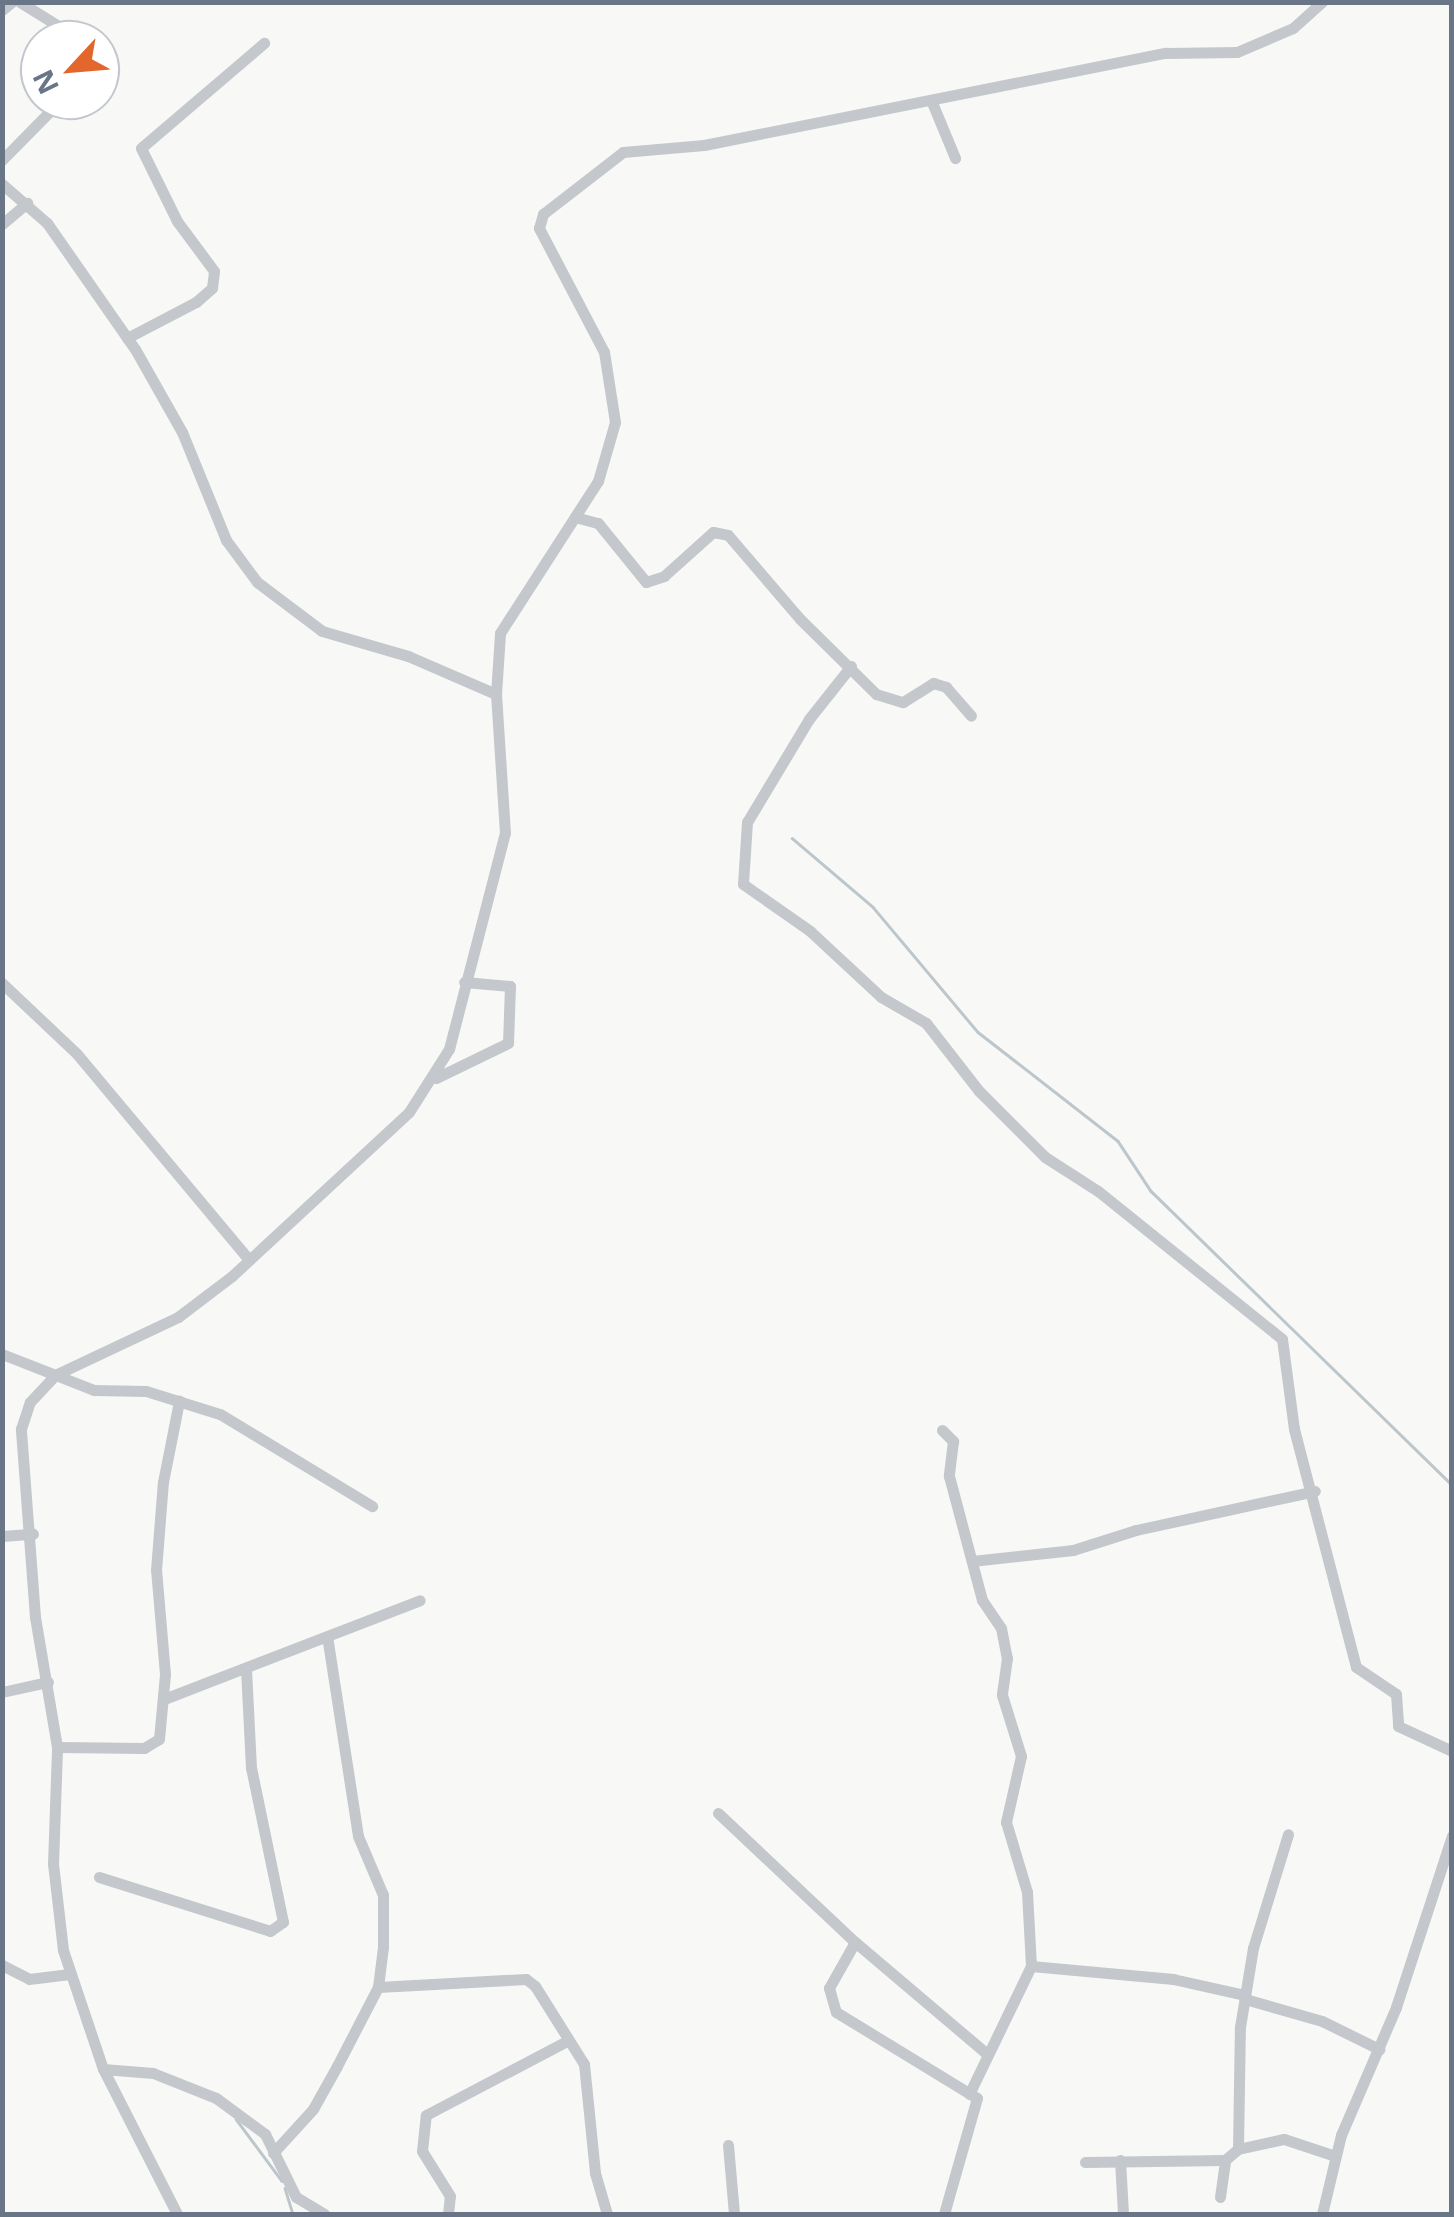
<!DOCTYPE html>
<html>
<head>
<meta charset="utf-8">
<style>
  body { margin:0 }
  #map { position:relative; width:1454px; height:2217px; overflow:hidden; background:#f8f9f6; font-family:"Noto Sans",sans-serif }
  div>[style] { position:absolute }
  .stream>* { height:2.5px; margin:-1.25px; padding:0 1.25px; transform-origin:1.25px; border-radius:1.25px; background:#bcc6cb }
  .minor>* { height:11px; margin:-5.5px; padding:0 5.5px; transform-origin:5.5px; border-radius:5.5px; background:#c4c7cb }
  span { translate:-50% -50%; white-space:nowrap; text-align:center; line-height:1.15; -webkit-text-stroke:10px #fff; paint-order:stroke }
  .frame { position:absolute; inset:0; border:5px solid #687687; pointer-events:none }
  .north { position:absolute; left:20px; top:20px; width:100px; height:100px; box-sizing:border-box; background:#fff; border:2px solid #c3c8cf; border-radius:50%; rotate:244deg; font-size:28px; font-weight:700; line-height:40px; text-align:center; color:#687687 }
  .north::after { content:''; display:block; margin:auto; width:35px; height:45px; background:#e3672c; clip-path:polygon(50% 0,100% 100%,50% 72%,0 100%) }
</style>
</head>
<body>
<div id="map">
  <div class="stream">
    <i style="left:792px;top:838px;width:106px;rotate:40.4deg"></i>
    <i style="left:873px;top:907px;width:163px;rotate:50deg"></i>
    <i style="left:978px;top:1032px;width:177px;rotate:37.9deg"></i>
    <i style="left:1118px;top:1141px;width:60px;rotate:56.6deg"></i>
    <i style="left:1151px;top:1191px;width:421px;rotate:44.3deg"></i>
    <i style="left:236px;top:2119px;width:77px;rotate:53.4deg"></i>
    <i style="left:285px;top:2188px;width:27px;rotate:73deg"></i>
  </div>
  <div class="minor">
    <i style="left:20px;top:2px;width:72px;rotate:31.9deg"></i>
    <i style="left:2px;top:10px;width:13px;rotate:-39deg"></i>
    <i style="left:931px;top:100px;width:63px;rotate:67.5deg"></i>
    <i style="left:2px;top:160px;width:84px;rotate:-45.5deg"></i>
    <i style="left:2px;top:184px;width:60px;rotate:40.9deg"></i>
    <i style="left:47px;top:223px;width:154px;rotate:55.1deg"></i>
    <i style="left:135px;top:349px;width:95px;rotate:60.5deg"></i>
    <i style="left:182px;top:432px;width:117px;rotate:67.8deg"></i>
    <i style="left:226px;top:540px;width:52px;rotate:53.6deg"></i>
    <i style="left:257px;top:582px;width:81px;rotate:37deg"></i>
    <i style="left:322px;top:631px;width:90px;rotate:16.2deg"></i>
    <i style="left:408px;top:656px;width:96px;rotate:23.4deg"></i>
    <i style="left:2px;top:224px;width:33px;rotate:-40deg"></i>
    <i style="left:127px;top:338px;width:78px;rotate:-27.6deg"></i>
    <i style="left:196px;top:302px;width:21px;rotate:-41deg"></i>
    <i style="left:212px;top:288px;width:17px;rotate:-83deg"></i>
    <i style="left:214px;top:271px;width:62px;rotate:-126.5deg"></i>
    <i style="left:177px;top:221px;width:81px;rotate:-116.3deg"></i>
    <i style="left:141px;top:148px;width:162px;rotate:-40.5deg"></i>
    <i style="left:575px;top:517px;width:24px;rotate:15deg"></i>
    <i style="left:598px;top:523px;width:76px;rotate:50.9deg"></i>
    <i style="left:646px;top:582px;width:19px;rotate:-18deg"></i>
    <i style="left:664px;top:576px;width:66px;rotate:-41.9deg"></i>
    <i style="left:713px;top:532px;width:15px;rotate:11deg"></i>
    <i style="left:728px;top:535px;width:111px;rotate:49.4deg"></i>
    <i style="left:800px;top:619px;width:107px;rotate:44.6deg"></i>
    <i style="left:876px;top:694px;width:28px;rotate:17deg"></i>
    <i style="left:903px;top:702px;width:36px;rotate:-32deg"></i>
    <i style="left:933px;top:683px;width:14px;rotate:17deg"></i>
    <i style="left:946px;top:687px;width:38px;rotate:49deg"></i>
    <i style="left:851px;top:666px;width:68px;rotate:128.4deg"></i>
    <i style="left:809px;top:719px;width:120px;rotate:121deg"></i>
    <i style="left:747px;top:822px;width:62px;rotate:93.7deg"></i>
    <i style="left:743px;top:884px;width:82px;rotate:35deg"></i>
    <i style="left:810px;top:931px;width:97px;rotate:42.9deg"></i>
    <i style="left:881px;top:997px;width:52px;rotate:30deg"></i>
    <i style="left:926px;top:1023px;width:86px;rotate:52.1deg"></i>
    <i style="left:979px;top:1091px;width:93px;rotate:45deg"></i>
    <i style="left:1045px;top:1157px;width:63px;rotate:32.7deg"></i>
    <i style="left:1098px;top:1191px;width:236px;rotate:38.8deg"></i>
    <i style="left:1282px;top:1339px;width:91px;rotate:82.4deg"></i>
    <i style="left:1294px;top:1429px;width:246px;rotate:75.4deg"></i>
    <i style="left:1356px;top:1667px;width:48px;rotate:34deg"></i>
    <i style="left:1396px;top:1694px;width:32px;rotate:86deg"></i>
    <i style="left:1398px;top:1726px;width:60px;rotate:24.8deg"></i>
    <i style="left:2px;top:983px;width:103px;rotate:43.4deg"></i>
    <i style="left:77px;top:1054px;width:268px;rotate:50.1deg"></i>
    <i style="left:436px;top:1078px;width:80px;rotate:-25.9deg"></i>
    <i style="left:508px;top:1043px;width:57px;rotate:-88deg"></i>
    <i style="left:510px;top:986px;width:46px;rotate:-175deg"></i>
    <i style="left:2px;top:1354px;width:99px;rotate:21.4deg"></i>
    <i style="left:94px;top:1390px;width:52px;rotate:1.1deg"></i>
    <i style="left:146px;top:1391px;width:77px;rotate:17.3deg"></i>
    <i style="left:220px;top:1414px;width:178px;rotate:31.2deg"></i>
    <i style="left:942px;top:1430px;width:16px;rotate:45deg"></i>
    <i style="left:953px;top:1441px;width:35px;rotate:97deg"></i>
    <i style="left:949px;top:1476px;width:128px;rotate:75.1deg"></i>
    <i style="left:982px;top:1600px;width:34px;rotate:56deg"></i>
    <i style="left:1001px;top:1628px;width:31px;rotate:79deg"></i>
    <i style="left:1007px;top:1658px;width:37px;rotate:98deg"></i>
    <i style="left:1002px;top:1695px;width:64px;rotate:72.7deg"></i>
    <i style="left:1021px;top:1756px;width:68px;rotate:102.8deg"></i>
    <i style="left:1006px;top:1822px;width:73px;rotate:73.3deg"></i>
    <i style="left:1027px;top:1892px;width:74px;rotate:86.9deg"></i>
    <i style="left:1031px;top:1966px;width:142px;rotate:115.8deg"></i>
    <i style="left:2px;top:1536px;width:31px;rotate:-4deg"></i>
    <i style="left:972px;top:1561px;width:102px;rotate:-6.2deg"></i>
    <i style="left:1073px;top:1550px;width:66px;rotate:-17.6deg"></i>
    <i style="left:1136px;top:1530px;width:183px;rotate:-12.3deg"></i>
    <i style="left:2px;top:1692px;width:47px;rotate:-12.3deg"></i>
    <i style="left:164px;top:1699px;width:274px;rotate:-21.1deg"></i>
    <i style="left:57px;top:1747px;width:87px;rotate:0.7deg"></i>
    <i style="left:144px;top:1748px;width:17px;rotate:-31deg"></i>
    <i style="left:159px;top:1739px;width:65px;rotate:-84.7deg"></i>
    <i style="left:165px;top:1674px;width:104px;rotate:-94.9deg"></i>
    <i style="left:156px;top:1570px;width:88px;rotate:-85.5deg"></i>
    <i style="left:163px;top:1482px;width:83px;rotate:-78.8deg"></i>
    <i style="left:718px;top:1813px;width:188px;rotate:43.3deg"></i>
    <i style="left:855px;top:1942px;width:172px;rotate:40.3deg"></i>
    <i style="left:99px;top:1877px;width:179px;rotate:17.5deg"></i>
    <i style="left:270px;top:1931px;width:16px;rotate:-35deg"></i>
    <i style="left:283px;top:1922px;width:157px;rotate:-101.7deg"></i>
    <i style="left:251px;top:1768px;width:100px;rotate:-92.9deg"></i>
    <i style="left:855px;top:1942px;width:53px;rotate:119.5deg"></i>
    <i style="left:829px;top:1988px;width:25px;rotate:74deg"></i>
    <i style="left:836px;top:2012px;width:165px;rotate:31.4deg"></i>
    <i style="left:977px;top:2098px;width:121px;rotate:105.9deg"></i>
    <i style="left:2px;top:1965px;width:30px;rotate:27deg"></i>
    <i style="left:29px;top:1979px;width:41px;rotate:-7deg"></i>
    <i style="left:1031px;top:1966px;width:143px;rotate:5.2deg"></i>
    <i style="left:1173px;top:1979px;width:74px;rotate:12.5deg"></i>
    <i style="left:378px;top:1987px;width:148px;rotate:-3.1deg"></i>
    <i style="left:526px;top:1979px;width:11px;rotate:38deg"></i>
    <i style="left:535px;top:1986px;width:92px;rotate:57.9deg"></i>
    <i style="left:584px;top:2064px;width:110px;rotate:84.2deg"></i>
    <i style="left:595px;top:2173px;width:43px;rotate:73.7deg"></i>
    <i style="left:1245px;top:1999px;width:80px;rotate:15.9deg"></i>
    <i style="left:1322px;top:2021px;width:64px;rotate:26.2deg"></i>
    <i style="left:103px;top:2069px;width:50px;rotate:4.6deg"></i>
    <i style="left:153px;top:2073px;width:68px;rotate:21.6deg"></i>
    <i style="left:216px;top:2098px;width:61px;rotate:36.3deg"></i>
    <i style="left:265px;top:2134px;width:70px;rotate:63.8deg"></i>
    <i style="left:296px;top:2197px;width:33px;rotate:31deg"></i>
    <i style="left:728px;top:2145px;width:69px;rotate:85deg"></i>
    <i style="left:1238px;top:2149px;width:122px;rotate:-89.1deg"></i>
    <i style="left:1240px;top:2027px;width:80px;rotate:-80.7deg"></i>
    <i style="left:1253px;top:1948px;width:119px;rotate:-72.9deg"></i>
    <i style="left:273px;top:2153px;width:59px;rotate:-47.7deg"></i>
    <i style="left:313px;top:2109px;width:49px;rotate:-60.8deg"></i>
    <i style="left:337px;top:2066px;width:89px;rotate:-62.6deg"></i>
    <i style="left:378px;top:1987px;width:40px;rotate:-82.9deg"></i>
    <i style="left:383px;top:1947px;width:52px;rotate:-90deg"></i>
    <i style="left:383px;top:1895px;width:64px;rotate:-113deg"></i>
    <i style="left:358px;top:1836px;width:202px;rotate:-98.8deg"></i>
    <i style="left:1120px;top:2160px;width:54px;rotate:86.8deg"></i>
    <i style="left:1085px;top:2162px;width:140px;rotate:-0.8deg"></i>
    <i style="left:1220px;top:2197px;width:37px;rotate:-82deg"></i>
    <i style="left:1225px;top:2160px;width:17px;rotate:-40deg"></i>
    <i style="left:1238px;top:2149px;width:47px;rotate:-12.3deg"></i>
    <i style="left:1284px;top:2139px;width:54px;rotate:18.4deg"></i>
    <i style="left:177px;top:2214px;width:163px;rotate:-117deg"></i>
    <i style="left:103px;top:2069px;width:126px;rotate:-108.6deg"></i>
    <i style="left:63px;top:1950px;width:87px;rotate:-96.6deg"></i>
    <i style="left:53px;top:1864px;width:117px;rotate:-88deg"></i>
    <i style="left:57px;top:1747px;width:132px;rotate:-99.6deg"></i>
    <i style="left:35px;top:1617px;width:189px;rotate:-94.3deg"></i>
    <i style="left:21px;top:1429px;width:28px;rotate:-72deg"></i>
    <i style="left:30px;top:1402px;width:37px;rotate:-47deg"></i>
    <i style="left:55px;top:1375px;width:136px;rotate:-25.2deg"></i>
    <i style="left:178px;top:1317px;width:68px;rotate:-37.2deg"></i>
    <i style="left:232px;top:1276px;width:241px;rotate:-42.8deg"></i>
    <i style="left:409px;top:1112px;width:75px;rotate:-57.6deg"></i>
    <i style="left:449px;top:1049px;width:223px;rotate:-75.5deg"></i>
    <i style="left:505px;top:833px;width:139px;rotate:-93.7deg"></i>
    <i style="left:496px;top:694px;width:61px;rotate:-86.2deg"></i>
    <i style="left:500px;top:633px;width:181px;rotate:-57.2deg"></i>
    <i style="left:598px;top:481px;width:61px;rotate:-73.9deg"></i>
    <i style="left:615px;top:422px;width:71px;rotate:-98.9deg"></i>
    <i style="left:604px;top:352px;width:140px;rotate:-117.7deg"></i>
    <i style="left:539px;top:228px;width:15px;rotate:-74deg"></i>
    <i style="left:543px;top:214px;width:101px;rotate:-37.8deg"></i>
    <i style="left:623px;top:152px;width:81px;rotate:-4.9deg"></i>
    <i style="left:704px;top:145px;width:471px;rotate:-11.3deg"></i>
    <i style="left:1166px;top:53px;width:71px;rotate:-0.8deg"></i>
    <i style="left:1237px;top:52px;width:61px;rotate:-23.2deg"></i>
    <i style="left:1293px;top:28px;width:39px;rotate:-42deg"></i>
    <i style="left:448px;top:2214px;width:18px;rotate:-84deg"></i>
    <i style="left:450px;top:2196px;width:53px;rotate:-121.9deg"></i>
    <i style="left:422px;top:2151px;width:36px;rotate:-84deg"></i>
    <i style="left:426px;top:2115px;width:161px;rotate:-27.7deg"></i>
    <i style="left:1322px;top:2214px;width:81px;rotate:-76.5deg"></i>
    <i style="left:1341px;top:2135px;width:139px;rotate:-66.7deg"></i>
    <i style="left:1396px;top:2007px;width:180px;rotate:-71.9deg"></i>
  </div>
  <div class="frame"></div>
  <div class="north">N</div>
</div>
</body>
</html>
